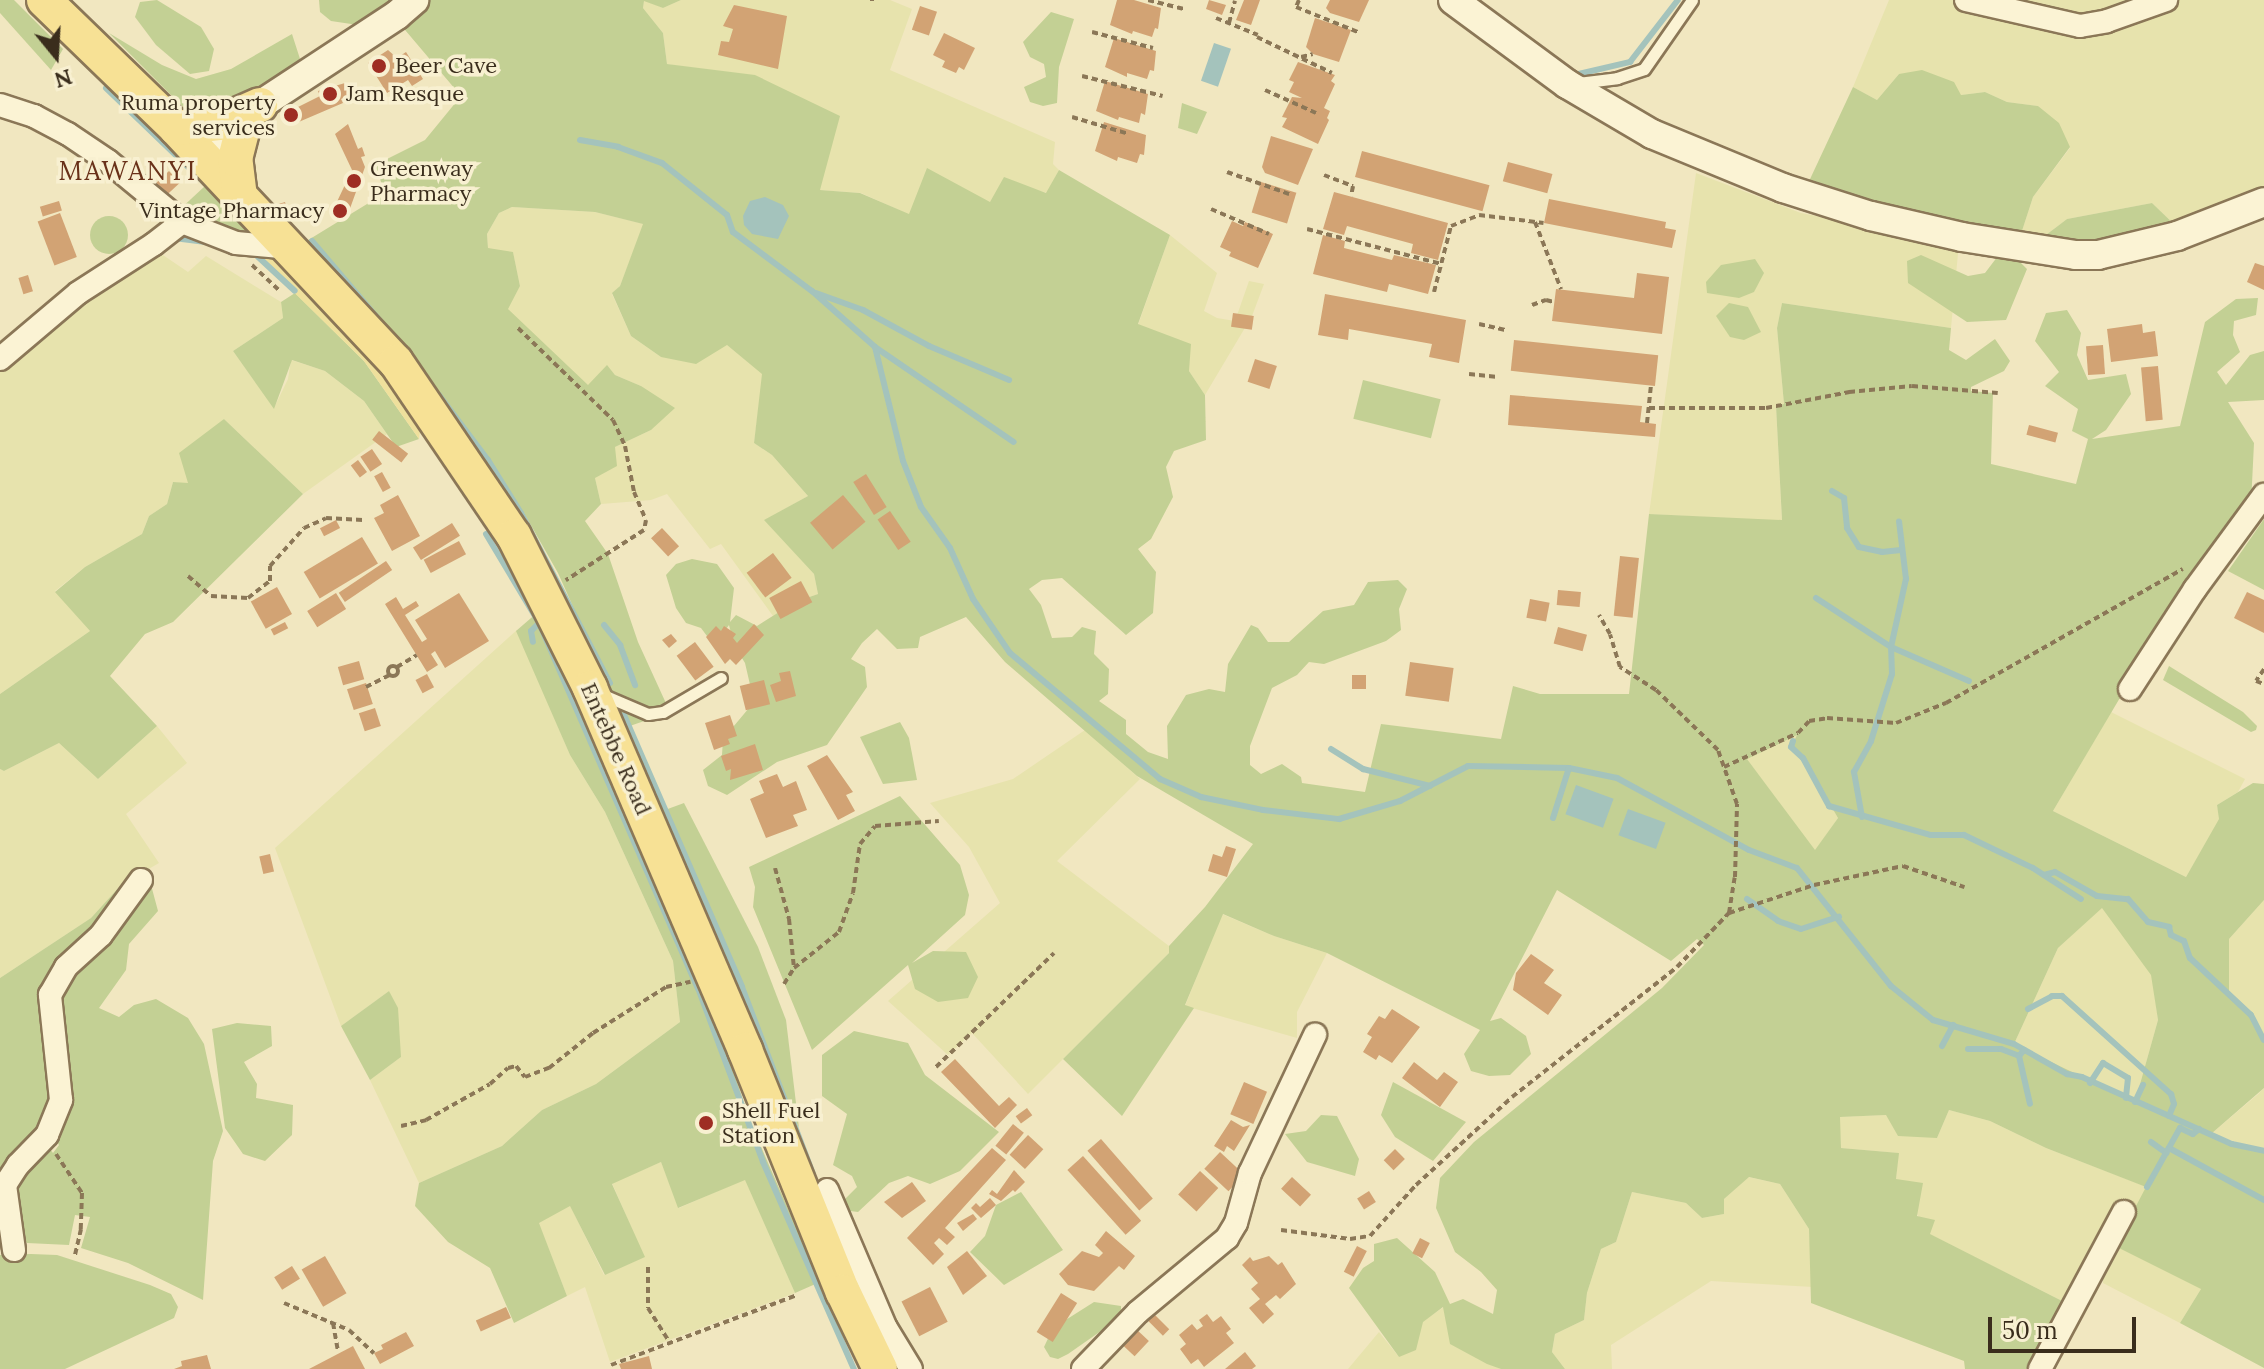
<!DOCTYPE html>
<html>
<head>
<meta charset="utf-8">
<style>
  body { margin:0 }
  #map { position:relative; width:2264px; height:1369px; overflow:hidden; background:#f1e7c0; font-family:Lora,serif }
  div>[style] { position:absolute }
  .farmland>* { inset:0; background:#e7e3ad }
  .green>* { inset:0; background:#c3d094; transform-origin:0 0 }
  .round { border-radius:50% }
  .sand>* { inset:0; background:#efe09c }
  .water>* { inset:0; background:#a4c3bc; transform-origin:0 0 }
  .stream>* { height:6px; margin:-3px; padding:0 3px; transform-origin:3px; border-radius:3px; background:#a4c3bc }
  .building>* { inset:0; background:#d2a374; transform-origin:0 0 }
  .path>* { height:4px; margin-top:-2px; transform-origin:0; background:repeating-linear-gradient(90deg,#8b7757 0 6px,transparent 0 10px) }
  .path>.ring { margin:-2px; padding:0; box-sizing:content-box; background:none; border:4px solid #8b7757; border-radius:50% }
  .roads { filter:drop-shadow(2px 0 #8b7757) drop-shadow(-2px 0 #8b7757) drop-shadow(0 2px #8b7757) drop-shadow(0 -2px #8b7757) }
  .service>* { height:11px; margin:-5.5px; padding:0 5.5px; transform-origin:5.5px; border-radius:5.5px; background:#fbf3d4 }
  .minor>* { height:22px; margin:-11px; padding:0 11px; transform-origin:11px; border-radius:11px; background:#fbf3d4 }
  .tertiary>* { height:28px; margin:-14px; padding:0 14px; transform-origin:14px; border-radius:14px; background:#fbf3d4 }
  .primary>* { height:34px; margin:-17px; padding:0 17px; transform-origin:17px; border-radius:17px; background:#f7e195 }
  .dots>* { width:22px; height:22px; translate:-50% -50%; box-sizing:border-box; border:4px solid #f8f0d1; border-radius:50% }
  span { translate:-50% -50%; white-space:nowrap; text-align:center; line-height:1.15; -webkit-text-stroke:7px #f8f0d1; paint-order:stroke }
  .poi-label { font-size:22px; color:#3a2d1c }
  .left { translate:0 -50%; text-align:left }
  .right { translate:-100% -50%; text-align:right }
  .street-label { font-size:22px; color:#3a2d1c }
  .quarter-label { font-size:26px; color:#693119; letter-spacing:2px }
  .north { position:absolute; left:16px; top:16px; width:80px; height:80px; -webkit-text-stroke:6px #f8f0d1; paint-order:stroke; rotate:162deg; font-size:22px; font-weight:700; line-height:32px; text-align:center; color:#3a2d1c }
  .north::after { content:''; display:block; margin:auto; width:28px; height:36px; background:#3a2d1c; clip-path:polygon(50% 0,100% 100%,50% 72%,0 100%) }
  .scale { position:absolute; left:1988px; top:1317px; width:148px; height:36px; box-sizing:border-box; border:4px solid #3a2d1c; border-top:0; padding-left:10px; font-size:24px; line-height:28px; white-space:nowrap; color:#3a2d1c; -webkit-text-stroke:6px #f8f0d1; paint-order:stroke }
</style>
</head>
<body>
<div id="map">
  <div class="farmland">
    <i style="clip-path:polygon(644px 0,663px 8px,681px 0,890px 0,912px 9px,890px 70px,1055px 142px,1053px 164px,1059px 170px,1047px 193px,1033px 189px,990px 202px,910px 215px,861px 193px,820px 190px,703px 71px,667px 64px,663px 33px,643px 8px)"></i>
    <i style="clip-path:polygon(1889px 0,2264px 0,2264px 192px,2178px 228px,2152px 203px,2067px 219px,2042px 238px,2021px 234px,2033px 197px,2070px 148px,2038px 106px,2007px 102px,1985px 92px,1961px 95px,1899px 74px,1877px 100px,1853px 87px)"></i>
    <i style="clip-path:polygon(1696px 173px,1801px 213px,1959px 243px,1951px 328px,1782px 303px,1777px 328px,1784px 404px,1776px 406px,1782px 521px,1649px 514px)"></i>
    <i style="clip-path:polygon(512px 207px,595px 212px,644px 224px,620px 286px,612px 294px,631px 336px,661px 357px,727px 345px,763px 374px,754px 443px,772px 455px,808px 496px,765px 520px,814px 574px,818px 594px,795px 602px,773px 616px,721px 544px,710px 549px,667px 494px,651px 500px,601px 504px,595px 478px,615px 447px,651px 430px,641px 386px,615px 375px,607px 366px,588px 386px,507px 309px,520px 286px,513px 253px,488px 249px,487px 234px,499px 213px)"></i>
    <i style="clip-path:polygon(1170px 235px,1217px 273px,1204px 311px,1217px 318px,1235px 321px,1249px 281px,1264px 284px,1252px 316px,1205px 395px,1189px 371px,1138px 325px)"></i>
    <i style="clip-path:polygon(154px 249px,188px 272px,206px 256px,281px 302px,283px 318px,233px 351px,274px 408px,288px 379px,291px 360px,325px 371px,364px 401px,387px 434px,303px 494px,224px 419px,188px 484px,173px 482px,167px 504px,149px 516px,142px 534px,85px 567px,55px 591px,90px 631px,0 694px,0 363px)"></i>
    <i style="clip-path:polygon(517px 630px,570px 755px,605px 812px,673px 961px,680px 1022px,596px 1084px,542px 1110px,502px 1146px,419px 1183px,370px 1080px,401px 1057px,389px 991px,341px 1026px,275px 848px)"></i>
    <i style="clip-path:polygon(2111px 712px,2245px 779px,2238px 792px,2217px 805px,2220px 819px,2186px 877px,2053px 811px)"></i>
    <i style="clip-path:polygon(157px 726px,187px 763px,126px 814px,159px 863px,121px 885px,91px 918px,0 978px,0 769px,4px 771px,59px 743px,98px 779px)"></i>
    <i style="clip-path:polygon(1085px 730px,1140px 779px,1057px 861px,1169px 946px,1169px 953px,1028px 1094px,972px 1033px,948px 1055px,888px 1001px,1000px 903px,969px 847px,930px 803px,1013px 779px)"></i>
    <i style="clip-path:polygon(1798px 733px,1791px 747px,1803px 758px,1838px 818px,1815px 851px,1746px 758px)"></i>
    <i style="clip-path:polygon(2264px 900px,2264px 1040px,2251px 1015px,2229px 992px,2229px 939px)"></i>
    <i style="clip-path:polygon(2102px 907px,2152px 975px,2158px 1020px,2135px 1102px,2014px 1044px,2058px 948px)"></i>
    <i style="clip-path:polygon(1222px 914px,1274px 936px,1327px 953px,1297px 1012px,1297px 1038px,1185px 1006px)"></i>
    <i style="clip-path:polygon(2264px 1088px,2264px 1151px,2211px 1134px,2257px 1095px)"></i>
    <i style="clip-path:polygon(1949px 1110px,1990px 1121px,2046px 1148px,2147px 1187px,2201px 1289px,2180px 1323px,2103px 1283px,2103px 1268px,2070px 1305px,1929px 1234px,1896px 1179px,1898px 1153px,1841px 1148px,1839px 1117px,1886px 1115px,1937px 1138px)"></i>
    <i style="clip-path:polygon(661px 1162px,679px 1208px,745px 1179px,795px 1293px,610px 1362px,585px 1287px,567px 1296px,538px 1222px,570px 1205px,604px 1275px,644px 1257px,612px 1183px)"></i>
    <i style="clip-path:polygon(1748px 1177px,1780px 1184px,1809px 1229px,1813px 1287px,1711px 1281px,1611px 1345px,1612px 1369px,1565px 1369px,1552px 1352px,1555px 1334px,1584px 1320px,1587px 1293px,1601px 1249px,1616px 1242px,1632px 1192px,1686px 1203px,1702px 1218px,1724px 1214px,1724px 1199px)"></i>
    <i style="clip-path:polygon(1444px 1307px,1451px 1344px,1501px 1369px,1348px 1369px,1379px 1332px,1399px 1357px,1423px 1321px)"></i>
  </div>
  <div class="green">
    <i style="clip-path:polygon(0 0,14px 0,63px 49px,51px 70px,0 13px)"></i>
    <i style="clip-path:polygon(157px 0,201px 27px,214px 49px,209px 71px,190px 74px,156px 45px,135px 17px,140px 2px)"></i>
    <i style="clip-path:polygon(319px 0,395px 0,358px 25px,331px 21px,320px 12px)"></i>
    <i style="clip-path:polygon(evenodd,428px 0,681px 0,663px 8px,644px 1px,643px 8px,663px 33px,667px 64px,755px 75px,840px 116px,820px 190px,860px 193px,909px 214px,927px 168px,990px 202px,1004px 177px,1046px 193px,1059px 170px,1170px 235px,1138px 324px,1191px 344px,1189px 371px,1205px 395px,1206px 440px,1174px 451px,1166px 467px,1173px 497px,1151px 539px,1138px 549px,1156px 572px,1153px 613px,1126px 635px,1062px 578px,1042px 580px,1029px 589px,1041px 605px,1052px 638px,1072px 637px,1082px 627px,1096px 631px,1094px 654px,1109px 669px,1108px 694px,1099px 701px,1126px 720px,1126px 734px,1148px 752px,1168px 759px,1167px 726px,1186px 695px,1209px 689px,1225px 692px,1228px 664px,1251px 625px,1258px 628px,1268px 642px,1289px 642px,1323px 611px,1354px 605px,1368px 582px,1398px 580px,1407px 589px,1399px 609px,1401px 630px,1386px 641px,1324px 664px,1309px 662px,1297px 675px,1272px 688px,1250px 746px,1250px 765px,1261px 774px,1282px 764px,1301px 777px,1302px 783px,1365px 792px,1381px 724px,1501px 739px,1513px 686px,1540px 694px,1629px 694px,1649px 514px,1782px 520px,1776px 406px,1784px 404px,1777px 328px,1782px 303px,1951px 328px,1949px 350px,1966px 360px,1995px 339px,2010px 361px,2004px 371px,1971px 387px,1971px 391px,1993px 393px,1991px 464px,2076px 484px,2088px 439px,2072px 431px,2078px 409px,2045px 386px,2059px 372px,2035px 341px,2046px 313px,2067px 310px,2081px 333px,2077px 355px,2088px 380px,2126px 374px,2131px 394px,2106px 430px,2092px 439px,2180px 426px,2205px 322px,2236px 299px,2258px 298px,2256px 315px,2234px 321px,2233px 335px,2240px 352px,2217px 372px,2226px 385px,2250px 355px,2264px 351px,2264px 400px,2228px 402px,2254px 443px,2251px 504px,2195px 571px,2053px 811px,2186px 877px,2219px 819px,2217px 805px,2253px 783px,2264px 784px,2264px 900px,2229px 939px,2229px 992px,2251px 1015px,2264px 1040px,2264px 1088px,2211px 1134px,2232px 1144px,2264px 1151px,2264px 1368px,2180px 1323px,2201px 1289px,2115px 1246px,2146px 1187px,2046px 1148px,1990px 1121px,1949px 1110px,1937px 1138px,1898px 1136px,1886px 1115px,1840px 1117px,1841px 1148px,1899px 1153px,1896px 1179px,1923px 1183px,1917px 1216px,1935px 1220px,1930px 1234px,2070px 1305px,2034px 1369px,1965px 1369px,1964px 1361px,1811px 1303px,1809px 1229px,1780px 1184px,1749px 1177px,1724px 1199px,1724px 1214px,1702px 1218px,1686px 1203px,1632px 1192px,1616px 1242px,1601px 1249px,1587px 1293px,1584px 1320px,1555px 1334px,1552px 1352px,1565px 1369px,1501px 1369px,1487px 1364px,1450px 1344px,1443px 1307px,1423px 1322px,1416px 1350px,1399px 1357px,1349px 1288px,1363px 1268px,1374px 1261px,1374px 1244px,1397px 1238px,1435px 1272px,1450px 1304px,1463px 1299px,1493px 1314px,1497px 1290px,1481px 1272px,1455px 1252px,1436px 1208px,1440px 1178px,1474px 1142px,1662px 988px,1704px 945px,1697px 939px,1671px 961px,1557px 890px,1490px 1021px,1501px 1018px,1526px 1036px,1531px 1054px,1510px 1075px,1489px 1076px,1471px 1071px,1464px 1054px,1480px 1030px,1327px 953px,1274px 936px,1223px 914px,1185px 1005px,1194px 1008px,1122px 1116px,1063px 1059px,1169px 953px,1169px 946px,1205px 907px,1253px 844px,1137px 776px,1005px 662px,966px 617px,920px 637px,918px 648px,897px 649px,877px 629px,862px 643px,851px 659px,865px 667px,867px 687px,827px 745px,777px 762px,727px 795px,708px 786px,703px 770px,722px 755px,723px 739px,754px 702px,745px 663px,734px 645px,729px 625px,719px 639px,710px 640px,701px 628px,686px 623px,676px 608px,666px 575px,676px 564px,692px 559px,717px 564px,734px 588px,730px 622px,736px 615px,757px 626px,795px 602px,818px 594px,814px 574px,764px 520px,808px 496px,772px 455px,754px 443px,762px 374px,727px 345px,696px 364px,661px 357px,631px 336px,612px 293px,620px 286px,643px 224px,595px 212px,512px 207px,499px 213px,487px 234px,488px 248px,513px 252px,520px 286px,508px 309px,588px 385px,607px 365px,615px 375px,641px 386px,675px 408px,651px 430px,615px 447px,617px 466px,595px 478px,601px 504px,585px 521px,608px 554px,638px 642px,670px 712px,627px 727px,558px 573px,524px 513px,394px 344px,305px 242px,385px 193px,375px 165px,425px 140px,461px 96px,400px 24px,428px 0,1797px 735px,1791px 747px,1803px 758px,1838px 818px,1815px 850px,1747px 759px,1797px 735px,428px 0,2102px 908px,2151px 975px,2158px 1020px,2135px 1102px,2014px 1044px,2058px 948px,2102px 908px)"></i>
    <i style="clip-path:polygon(1051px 12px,1074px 19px,1059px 67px,1057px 103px,1043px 106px,1030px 102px,1024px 87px,1046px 77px,1044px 64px,1030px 57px,1023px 42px)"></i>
    <i style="clip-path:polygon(109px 33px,162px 65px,196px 79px,231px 69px,292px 34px,301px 62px,212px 116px,194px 118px)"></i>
    <i style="clip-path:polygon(1922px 70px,1954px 82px,1961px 95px,1985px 92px,2007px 102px,2038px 106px,2059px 123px,2070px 147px,2033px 197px,2021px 234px,1918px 218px,1804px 192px,1853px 87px,1877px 100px,1899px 74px)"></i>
    <i style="clip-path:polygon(1182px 103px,1207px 112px,1197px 134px,1178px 128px)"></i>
    <i style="clip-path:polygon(205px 186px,250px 229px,247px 235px,238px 237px,177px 212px)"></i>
    <i style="clip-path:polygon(2152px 203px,2178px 228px,2066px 249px,2042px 238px,2067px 219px)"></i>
    <i class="round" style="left:90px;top:216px;width:38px;height:38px"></i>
    <i style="clip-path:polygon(2001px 252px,2016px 258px,2027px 269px,2006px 320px,1967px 322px,1908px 283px,1907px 261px,1921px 255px,1968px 276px,1985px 273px)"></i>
    <i style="clip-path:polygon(1755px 259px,1764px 273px,1754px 292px,1739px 298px,1707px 293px,1706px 282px,1721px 265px)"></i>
    <i style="clip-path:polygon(295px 293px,364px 361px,419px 439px,396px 447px,364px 401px,325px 371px,292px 360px,274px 409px,233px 351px,283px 318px,281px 302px)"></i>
    <i style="clip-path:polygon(1729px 303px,1748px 307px,1761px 332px,1744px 340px,1730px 337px,1716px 316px)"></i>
    <i style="left:1363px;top:380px;width:80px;height:40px;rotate:14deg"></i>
    <i style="clip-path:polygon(224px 419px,303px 494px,173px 622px,145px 634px,110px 676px,157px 726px,98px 779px,59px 743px,4px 771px,0 769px,0 694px,90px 631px,55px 592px,85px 567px,142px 534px,149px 516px,167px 504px,173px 482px,188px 483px,179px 453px)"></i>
    <i style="clip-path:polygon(2264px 519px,2264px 590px,2228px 571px)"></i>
    <i style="clip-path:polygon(538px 612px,580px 700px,712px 1009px,752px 1126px,820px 1282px,795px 1293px,745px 1180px,678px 1208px,661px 1162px,612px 1184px,645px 1257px,605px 1275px,570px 1206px,539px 1223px,567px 1296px,514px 1323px,490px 1268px,448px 1242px,415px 1206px,419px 1183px,502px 1146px,542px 1110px,596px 1084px,680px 1022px,673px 961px,605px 812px,570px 755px,516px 631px)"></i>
    <i style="clip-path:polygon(2169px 666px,2243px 712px,2257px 726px,2256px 730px,2251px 732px,2163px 680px)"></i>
    <i style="clip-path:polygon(900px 722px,909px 738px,917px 780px,883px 784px,860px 737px)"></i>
    <i style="clip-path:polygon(900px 796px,960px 865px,969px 895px,965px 915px,912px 963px,933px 951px,966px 952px,978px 977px,968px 998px,938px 1002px,915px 989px,908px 965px,812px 1050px,753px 907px,755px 887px,749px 867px)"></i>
    <i style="clip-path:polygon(684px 803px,758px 947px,786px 1020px,799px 1128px,665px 810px)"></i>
    <i style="clip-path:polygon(147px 870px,158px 911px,129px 944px,126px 970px,99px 1008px,119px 1017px,134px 1005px,156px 999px,188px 1018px,204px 1044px,223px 1131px,213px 1161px,203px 1300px,128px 1263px,81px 1248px,90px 1217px,75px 1215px,69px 1245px,27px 1243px,18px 1233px,10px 1189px,47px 1145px,53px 1153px,59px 1145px,52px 1134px,43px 1132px,0 1173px,0 978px,91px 918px,121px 885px)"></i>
    <i style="clip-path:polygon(389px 991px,398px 1008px,401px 1057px,370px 1080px,341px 1026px)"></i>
    <i style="clip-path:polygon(237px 1023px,271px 1026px,272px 1046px,244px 1062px,257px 1084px,256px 1098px,293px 1105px,292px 1135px,265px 1161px,243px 1154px,225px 1128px,212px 1029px)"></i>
    <i style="clip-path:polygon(854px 1031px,908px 1043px,925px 1075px,999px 1132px,960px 1171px,930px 1184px,908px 1176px,889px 1183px,858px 1212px,843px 1210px,842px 1202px,857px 1187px,852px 1176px,833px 1165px,847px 1114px,822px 1096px,822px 1055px)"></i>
    <i style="clip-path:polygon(1393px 1082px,1466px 1122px,1433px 1161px,1395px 1137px,1381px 1115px)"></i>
    <i style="clip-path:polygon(1321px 1115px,1337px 1116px,1359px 1159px,1355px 1176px,1307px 1162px,1285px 1134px,1306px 1131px)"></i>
    <i style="clip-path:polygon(1021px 1192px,1063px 1250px,1004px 1285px,970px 1252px,985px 1236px,996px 1205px)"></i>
    <i style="clip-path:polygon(31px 1254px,57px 1255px,150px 1285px,171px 1294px,178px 1307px,174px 1318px,65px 1369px,0 1369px,0 1255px)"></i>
    <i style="clip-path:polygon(1094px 1302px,1121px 1306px,1121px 1317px,1068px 1354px,1058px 1359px,1050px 1357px,1044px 1347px,1053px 1328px)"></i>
  </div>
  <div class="sand">
    <i style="clip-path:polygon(285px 256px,422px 416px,419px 439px,364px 361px,259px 258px)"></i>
  </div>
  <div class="water">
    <i style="left:1214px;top:43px;width:18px;height:40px;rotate:19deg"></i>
    <i style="clip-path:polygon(765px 197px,783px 205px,789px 216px,778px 239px,752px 234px,744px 225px,743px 216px,750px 201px)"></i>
    <i style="left:1576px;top:785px;width:40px;height:31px;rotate:20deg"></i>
    <i style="left:1628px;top:809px;width:40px;height:28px;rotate:20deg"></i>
  </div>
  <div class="stream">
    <i style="left:1570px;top:76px;width:62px;rotate:-13.1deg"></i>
    <i style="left:1630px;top:62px;width:78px;rotate:-52.3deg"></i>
    <i style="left:106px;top:88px;width:143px;rotate:43.9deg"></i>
    <i style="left:580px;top:140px;width:39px;rotate:10deg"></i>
    <i style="left:618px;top:147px;width:47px;rotate:20deg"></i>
    <i style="left:662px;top:163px;width:83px;rotate:38.7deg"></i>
    <i style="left:727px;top:215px;width:18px;rotate:71deg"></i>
    <i style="left:733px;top:232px;width:99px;rotate:36.8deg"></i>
    <i style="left:812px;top:291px;width:84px;rotate:41.6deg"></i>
    <i style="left:875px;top:347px;width:168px;rotate:34.4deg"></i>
    <i style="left:174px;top:238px;width:32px;rotate:7deg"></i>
    <i style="left:312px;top:241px;width:105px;rotate:49.6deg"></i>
    <i style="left:255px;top:254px;width:54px;rotate:42.8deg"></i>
    <i style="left:816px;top:293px;width:50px;rotate:19.9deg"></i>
    <i style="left:863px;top:310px;width:75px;rotate:28.6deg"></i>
    <i style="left:929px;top:346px;width:87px;rotate:23deg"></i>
    <i style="left:875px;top:347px;width:117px;rotate:76.2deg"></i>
    <i style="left:903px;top:461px;width:49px;rotate:68.6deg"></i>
    <i style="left:921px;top:507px;width:50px;rotate:54.7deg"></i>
    <i style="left:950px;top:548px;width:56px;rotate:65.7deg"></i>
    <i style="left:973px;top:599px;width:65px;rotate:55.6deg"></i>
    <i style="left:1010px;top:653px;width:196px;rotate:40deg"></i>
    <i style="left:1160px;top:779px;width:45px;rotate:23.7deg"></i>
    <i style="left:1201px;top:797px;width:63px;rotate:11.8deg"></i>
    <i style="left:1263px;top:810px;width:77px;rotate:6.8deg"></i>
    <i style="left:1339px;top:819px;width:64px;rotate:-16.4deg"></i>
    <i style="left:1400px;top:801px;width:76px;rotate:-27.2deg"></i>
    <i style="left:1468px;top:766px;width:101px;rotate:1.1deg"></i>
    <i style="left:1569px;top:768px;width:49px;rotate:11.8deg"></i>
    <i style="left:1617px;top:778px;width:150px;rotate:28.6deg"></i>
    <i style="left:1749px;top:850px;width:51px;rotate:20.6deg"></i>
    <i style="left:1797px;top:868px;width:151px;rotate:51.5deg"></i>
    <i style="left:1891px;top:986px;width:54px;rotate:39deg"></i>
    <i style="left:1933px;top:1020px;width:84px;rotate:16.5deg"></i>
    <i style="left:2014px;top:1044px;width:61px;rotate:29.5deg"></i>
    <i style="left:2067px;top:1074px;width:15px;rotate:11deg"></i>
    <i style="left:2082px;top:1077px;width:164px;rotate:24.1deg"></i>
    <i style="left:2232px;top:1144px;width:33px;rotate:12deg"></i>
    <i style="left:439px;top:395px;width:81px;rotate:53deg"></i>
    <i style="left:488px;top:460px;width:62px;rotate:58.1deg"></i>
    <i style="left:521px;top:513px;width:192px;rotate:62.4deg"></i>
    <i style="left:1832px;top:491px;width:14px;rotate:30deg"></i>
    <i style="left:1844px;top:498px;width:30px;rotate:84deg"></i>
    <i style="left:1847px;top:528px;width:22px;rotate:58deg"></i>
    <i style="left:1859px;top:547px;width:24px;rotate:12deg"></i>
    <i style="left:1882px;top:552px;width:19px;rotate:-6deg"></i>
    <i style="left:486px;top:534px;width:104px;rotate:59.2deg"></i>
    <i style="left:539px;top:623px;width:11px;rotate:135deg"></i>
    <i style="left:531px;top:631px;width:11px;rotate:80deg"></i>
    <i style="left:1816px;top:598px;width:90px;rotate:33.2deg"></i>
    <i style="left:1891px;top:647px;width:85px;rotate:23.6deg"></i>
    <i style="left:539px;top:623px;width:398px;rotate:66.5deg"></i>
    <i style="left:698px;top:988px;width:186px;rotate:69.5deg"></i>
    <i style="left:763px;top:1162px;width:226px;rotate:66.3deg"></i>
    <i style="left:604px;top:625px;width:26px;rotate:51deg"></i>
    <i style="left:620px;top:645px;width:43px;rotate:69.4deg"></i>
    <i style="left:624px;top:715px;width:296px;rotate:66.5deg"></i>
    <i style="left:742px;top:987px;width:200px;rotate:69.2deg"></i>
    <i style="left:1793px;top:741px;width:6px;rotate:108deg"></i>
    <i style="left:1791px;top:747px;width:16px;rotate:43deg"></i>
    <i style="left:1803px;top:758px;width:55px;rotate:61.6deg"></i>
    <i style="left:1829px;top:806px;width:106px;rotate:15.9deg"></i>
    <i style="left:1931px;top:835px;width:33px"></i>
    <i style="left:1964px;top:835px;width:76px;rotate:25.6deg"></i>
    <i style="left:2033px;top:868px;width:57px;rotate:32.9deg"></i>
    <i style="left:1331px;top:749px;width:38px;rotate:32deg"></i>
    <i style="left:1363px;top:769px;width:69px;rotate:14.2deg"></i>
    <i style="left:1862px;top:817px;width:46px;rotate:-100.1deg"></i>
    <i style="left:1854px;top:772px;width:35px;rotate:-61deg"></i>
    <i style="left:1871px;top:741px;width:70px;rotate:-72.6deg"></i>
    <i style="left:1892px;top:674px;width:27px;rotate:-92deg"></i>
    <i style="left:1891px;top:647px;width:70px;rotate:-77.6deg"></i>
    <i style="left:1906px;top:579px;width:58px;rotate:-96.9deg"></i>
    <i style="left:1553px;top:818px;width:52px;rotate:-72.3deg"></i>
    <i style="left:2044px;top:875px;width:11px;rotate:-15deg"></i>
    <i style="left:2055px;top:872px;width:48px;rotate:29.7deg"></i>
    <i style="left:2097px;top:896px;width:31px;rotate:6deg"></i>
    <i style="left:2128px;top:899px;width:30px;rotate:49deg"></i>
    <i style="left:2148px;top:922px;width:22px;rotate:13deg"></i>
    <i style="left:2169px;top:927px;width:8px;rotate:76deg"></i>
    <i style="left:2171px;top:935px;width:14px;rotate:25deg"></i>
    <i style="left:2184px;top:941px;width:18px;rotate:71deg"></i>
    <i style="left:2190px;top:958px;width:83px;rotate:43.1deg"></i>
    <i style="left:2251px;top:1015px;width:28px;rotate:63deg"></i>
    <i style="left:1747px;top:899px;width:38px;rotate:35deg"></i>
    <i style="left:1778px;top:921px;width:24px;rotate:19deg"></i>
    <i style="left:1801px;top:929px;width:40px;rotate:-18deg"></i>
    <i style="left:2028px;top:1009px;width:27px;rotate:-28deg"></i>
    <i style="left:2052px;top:996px;width:10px"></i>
    <i style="left:2062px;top:996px;width:147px;rotate:42deg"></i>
    <i style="left:2171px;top:1094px;width:10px;rotate:73deg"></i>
    <i style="left:2174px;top:1104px;width:13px;rotate:113deg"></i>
    <i style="left:1942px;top:1046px;width:24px;rotate:-62deg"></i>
    <i style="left:1968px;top:1049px;width:33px"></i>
    <i style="left:2001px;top:1049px;width:19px;rotate:21deg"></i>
    <i style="left:2019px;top:1056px;width:8px;rotate:-50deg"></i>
    <i style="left:2019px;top:1056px;width:49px;rotate:77.1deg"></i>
    <i style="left:2090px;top:1083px;width:24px;rotate:-57deg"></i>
    <i style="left:2103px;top:1063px;width:29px;rotate:31deg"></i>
    <i style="left:2128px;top:1078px;width:20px;rotate:96deg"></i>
    <i style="left:2135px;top:1102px;width:19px;rotate:-65deg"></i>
    <i style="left:2151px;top:1142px;width:19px;rotate:36deg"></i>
    <i style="left:2169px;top:1148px;width:108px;rotate:28.7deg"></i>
    <i style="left:2147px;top:1187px;width:68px;rotate:-60.8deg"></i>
    <i style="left:2180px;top:1128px;width:14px;rotate:25deg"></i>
    <i style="left:2193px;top:1134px;width:8px;rotate:-40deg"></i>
  </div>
  <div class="building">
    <i style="clip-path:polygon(1117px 0,1134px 0,1161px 8px,1158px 29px,1155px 28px,1152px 37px,1133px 31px,1132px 34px,1110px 25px)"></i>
    <i style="clip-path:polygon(1209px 0,1226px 5px,1222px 15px,1206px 9px)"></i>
    <i style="clip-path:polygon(1244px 0,1260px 0,1251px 25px,1236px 20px)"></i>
    <i style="clip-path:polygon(1330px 0,1369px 0,1359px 22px,1330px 13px,1326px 8px)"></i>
    <i style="clip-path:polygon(734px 5px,787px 16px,778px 69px,718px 55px,721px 41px,729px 42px,733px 29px,723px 26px)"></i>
    <i style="left:920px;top:6px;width:18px;height:25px;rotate:19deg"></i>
    <i style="clip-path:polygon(1315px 18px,1351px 30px,1339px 62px,1313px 54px,1306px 47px)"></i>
    <i style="clip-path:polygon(944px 33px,975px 48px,964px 70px,959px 67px,956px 73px,942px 67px,945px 61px,933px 55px)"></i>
    <i style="clip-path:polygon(1114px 38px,1156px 51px,1154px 71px,1150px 70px,1147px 79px,1127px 73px,1127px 77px,1105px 67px)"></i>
    <i style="clip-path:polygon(388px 50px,397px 58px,406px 52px,423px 79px,412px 86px,408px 80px,387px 93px,368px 63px)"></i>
    <i style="clip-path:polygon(1298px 62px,1335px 75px,1331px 81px,1335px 84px,1324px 108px,1330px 111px,1327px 118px,1329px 120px,1318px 144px,1282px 127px,1287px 118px,1282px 117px,1292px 97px,1302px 98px,1289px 92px,1294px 82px,1289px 80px)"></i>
    <i style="clip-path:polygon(1105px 81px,1148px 94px,1145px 115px,1141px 113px,1139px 123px,1119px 117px,1118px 120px,1096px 111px)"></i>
    <i style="clip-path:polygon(345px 83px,351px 95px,341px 99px,343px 103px,294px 124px,288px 112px,320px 96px,318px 91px)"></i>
    <i style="clip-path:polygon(1104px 122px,1146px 135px,1144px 155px,1140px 154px,1137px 163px,1118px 157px,1117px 161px,1095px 151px)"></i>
    <i style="clip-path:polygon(348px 124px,358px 149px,362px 147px,365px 156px,361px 157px,365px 167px,348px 214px,334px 208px,352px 170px,335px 134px)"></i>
    <i style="clip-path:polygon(1271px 136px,1313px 149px,1298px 185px,1265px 173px,1262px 167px)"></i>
    <i style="left:1362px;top:151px;width:132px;height:27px;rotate:15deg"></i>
    <i style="left:1508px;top:162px;width:46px;height:20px;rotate:15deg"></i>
    <i style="left:169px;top:171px;width:16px;height:18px;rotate:47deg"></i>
    <i style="left:1261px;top:182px;width:37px;height:32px;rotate:17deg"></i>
    <i style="clip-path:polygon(1334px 192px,1448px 223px,1438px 260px,1411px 253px,1413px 244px,1347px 226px,1344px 235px,1323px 229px)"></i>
    <i style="clip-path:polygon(1549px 199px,1666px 222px,1665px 228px,1676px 230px,1672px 248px,1544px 223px)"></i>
    <i style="left:59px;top:201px;width:10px;height:20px;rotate:73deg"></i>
    <i style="left:285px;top:202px;width:21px;height:9px;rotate:73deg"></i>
    <i style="left:60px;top:213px;width:47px;height:24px;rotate:69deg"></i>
    <i style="clip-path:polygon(1232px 221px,1243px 226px,1245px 222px,1273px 234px,1258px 268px,1229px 256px,1231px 252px,1220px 247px)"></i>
    <i style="clip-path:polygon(1323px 235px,1345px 241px,1344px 248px,1392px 260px,1394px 255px,1436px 265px,1428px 294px,1389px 284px,1387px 292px,1313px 274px)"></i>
    <i style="clip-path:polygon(2255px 263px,2264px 266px,2264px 290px,2247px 282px)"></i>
    <i style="clip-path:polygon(1637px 273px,1669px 277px,1662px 334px,1552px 321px,1556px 289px,1634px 298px)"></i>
    <i style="left:28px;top:275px;width:17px;height:10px;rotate:73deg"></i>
    <i style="clip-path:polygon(1325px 294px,1466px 320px,1459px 363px,1429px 357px,1432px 344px,1349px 329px,1348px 340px,1318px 335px)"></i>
    <i style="left:1233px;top:313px;width:21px;height:14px;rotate:8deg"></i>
    <i style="clip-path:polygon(2142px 324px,2143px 333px,2155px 331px,2158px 356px,2111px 362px,2107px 329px)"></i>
    <i style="left:1514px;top:340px;width:145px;height:31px;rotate:6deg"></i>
    <i style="left:2103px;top:345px;width:29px;height:17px;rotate:86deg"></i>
    <i style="left:1255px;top:359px;width:23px;height:24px;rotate:18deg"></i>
    <i style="left:2158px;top:366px;width:54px;height:17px;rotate:85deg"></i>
    <i style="clip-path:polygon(1510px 395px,1642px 406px,1640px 422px,1656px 424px,1655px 437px,1508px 425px)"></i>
    <i style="left:2029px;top:425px;width:30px;height:10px;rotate:15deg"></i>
    <i style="left:379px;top:431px;width:37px;height:11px;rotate:38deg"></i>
    <i style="left:372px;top:449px;width:18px;height:14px;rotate:56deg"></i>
    <i style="left:358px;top:460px;width:15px;height:9px;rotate:53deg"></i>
    <i style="left:382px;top:472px;width:18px;height:9px;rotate:61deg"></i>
    <i style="left:866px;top:474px;width:39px;height:15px;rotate:58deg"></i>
    <i style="clip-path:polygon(398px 495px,420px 536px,392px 551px,374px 518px,384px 513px,380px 505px)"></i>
    <i style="left:843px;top:495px;width:35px;height:43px;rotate:50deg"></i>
    <i style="left:890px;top:511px;width:37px;height:15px;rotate:56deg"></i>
    <i style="left:336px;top:520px;width:9px;height:18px;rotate:63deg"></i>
    <i style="left:452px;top:523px;width:15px;height:46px;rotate:58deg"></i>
    <i style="left:662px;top:528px;width:25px;height:15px;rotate:47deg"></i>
    <i style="left:362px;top:537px;width:31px;height:68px;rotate:59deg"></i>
    <i style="left:459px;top:541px;width:15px;height:40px;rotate:62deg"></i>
    <i style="left:773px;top:553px;width:31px;height:33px;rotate:53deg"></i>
    <i style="left:1620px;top:556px;width:19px;height:60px;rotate:6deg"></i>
    <i style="left:386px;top:561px;width:11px;height:57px;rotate:56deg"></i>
    <i style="left:801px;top:581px;width:24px;height:36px;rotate:62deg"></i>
    <i style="left:277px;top:587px;width:31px;height:30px;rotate:61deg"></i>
    <i style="left:1558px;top:590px;width:23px;height:15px;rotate:5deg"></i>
    <i style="clip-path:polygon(2247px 592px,2264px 600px,2264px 633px,2234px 618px)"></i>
    <i style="left:336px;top:593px;width:19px;height:34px;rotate:58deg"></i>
    <i style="clip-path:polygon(459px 593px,489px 641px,445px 668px,435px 651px,431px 654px,438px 665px,427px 672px,385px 604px,396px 597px,403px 609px,416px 601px,419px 606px,405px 615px,422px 642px,427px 639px,415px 620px)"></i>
    <i style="left:1530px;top:599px;width:20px;height:19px;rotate:11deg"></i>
    <i style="left:285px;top:622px;width:7px;height:16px;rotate:63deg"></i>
    <i style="clip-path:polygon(754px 624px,764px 635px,736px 665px,730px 659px,725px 664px,706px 637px,716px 626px,721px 631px,724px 626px,736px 634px,733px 638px,737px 643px)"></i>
    <i style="left:1558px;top:627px;width:30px;height:17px;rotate:15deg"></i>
    <i style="clip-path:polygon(671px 634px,677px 641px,669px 648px,662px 640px)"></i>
    <i style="left:695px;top:642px;width:31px;height:23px;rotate:53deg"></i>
    <i style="left:359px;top:661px;width:19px;height:22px;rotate:74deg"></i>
    <i style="left:1410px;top:662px;width:44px;height:34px;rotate:8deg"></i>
    <i style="clip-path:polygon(790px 671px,796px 696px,776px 702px,770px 685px,781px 681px,779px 673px)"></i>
    <i style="left:427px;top:674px;width:15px;height:13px;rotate:62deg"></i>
    <i style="left:1352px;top:675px;width:14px;height:14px"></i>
    <i style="left:764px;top:680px;width:25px;height:25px;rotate:76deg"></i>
    <i style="left:366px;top:683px;width:22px;height:20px;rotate:72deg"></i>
    <i style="left:375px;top:708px;width:19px;height:17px;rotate:72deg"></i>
    <i style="clip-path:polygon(730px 715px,737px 736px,728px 739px,730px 744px,714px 750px,705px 723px)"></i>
    <i style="clip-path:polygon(755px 744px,763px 770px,730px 780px,731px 769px,726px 771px,721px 756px)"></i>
    <i style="clip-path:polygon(827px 755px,853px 792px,846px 795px,855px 811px,838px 820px,807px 766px)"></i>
    <i style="clip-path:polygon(777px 774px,783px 787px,796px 781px,807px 810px,793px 815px,798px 826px,766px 838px,750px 799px,764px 793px,759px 781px)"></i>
    <i style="clip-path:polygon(1226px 846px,1236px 849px,1227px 877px,1208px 871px,1213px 854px,1222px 857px)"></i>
    <i style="left:270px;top:854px;width:18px;height:11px;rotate:77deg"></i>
    <i style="clip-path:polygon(1531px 954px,1554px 970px,1544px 983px,1562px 995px,1548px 1015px,1513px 990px,1516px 973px)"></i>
    <i style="clip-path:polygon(1392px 1009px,1420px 1027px,1392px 1063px,1379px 1055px,1376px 1060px,1363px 1052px,1372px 1037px,1367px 1034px,1379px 1016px,1385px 1019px)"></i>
    <i style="clip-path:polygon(955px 1059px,999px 1106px,1009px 1097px,1017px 1105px,995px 1128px,941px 1072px)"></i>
    <i style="clip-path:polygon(1414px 1062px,1437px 1080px,1444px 1072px,1458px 1082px,1440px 1107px,1402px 1078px)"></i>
    <i style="left:1244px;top:1082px;width:25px;height:35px;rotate:23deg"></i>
    <i style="left:1027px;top:1108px;width:9px;height:14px;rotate:54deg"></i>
    <i style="clip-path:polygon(1231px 1120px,1243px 1127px,1250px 1125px,1234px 1151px,1227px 1146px,1224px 1152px,1214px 1146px)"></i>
    <i style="left:1013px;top:1124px;width:14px;height:28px;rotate:39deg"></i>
    <i style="left:1028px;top:1135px;width:21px;height:27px;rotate:43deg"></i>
    <i style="left:1101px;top:1139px;width:79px;height:18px;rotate:49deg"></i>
    <i style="clip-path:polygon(992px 1148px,1006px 1160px,945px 1228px,955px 1237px,947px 1245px,939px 1238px,934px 1243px,944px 1254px,933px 1265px,907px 1238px)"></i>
    <i style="left:1395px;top:1149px;width:14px;height:16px;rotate:45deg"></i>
    <i style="left:1220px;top:1152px;width:33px;height:23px;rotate:43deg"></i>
    <i style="left:1083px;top:1156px;width:87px;height:21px;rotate:48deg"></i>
    <i style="clip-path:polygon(1014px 1170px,1025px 1182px,1015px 1192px,1013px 1190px,1001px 1201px,989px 1194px,992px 1190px,997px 1194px)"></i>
    <i style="left:1200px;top:1171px;width:25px;height:32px;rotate:43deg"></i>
    <i style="left:1292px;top:1177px;width:26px;height:16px;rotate:43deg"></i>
    <i style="clip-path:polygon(912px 1182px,926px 1201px,902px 1218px,884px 1202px)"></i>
    <i style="left:1369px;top:1191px;width:13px;height:14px;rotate:58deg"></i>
    <i style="clip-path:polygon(990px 1198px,996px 1205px,981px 1218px,971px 1208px,976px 1203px,980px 1207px)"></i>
    <i style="clip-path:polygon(973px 1214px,977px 1219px,963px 1231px,957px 1223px)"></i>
    <i style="clip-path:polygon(1106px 1231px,1135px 1256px,1124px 1270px,1119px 1266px,1094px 1291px,1068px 1285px,1059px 1274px,1082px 1251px,1099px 1257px,1103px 1253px,1095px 1245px)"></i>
    <i style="left:1420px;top:1238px;width:11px;height:17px;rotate:27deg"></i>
    <i style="left:1357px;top:1246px;width:11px;height:29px;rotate:27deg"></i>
    <i style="clip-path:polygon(967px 1251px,987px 1276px,963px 1295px,947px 1267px)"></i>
    <i style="left:325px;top:1256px;width:43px;height:27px;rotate:60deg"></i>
    <i style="clip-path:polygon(1269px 1256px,1278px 1265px,1282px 1262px,1296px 1284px,1280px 1299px,1276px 1295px,1265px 1304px,1274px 1314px,1263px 1324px,1249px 1308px,1260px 1299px,1251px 1289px,1258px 1283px,1242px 1265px,1250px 1257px,1253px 1261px)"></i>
    <i style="left:292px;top:1266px;width:15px;height:21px;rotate:58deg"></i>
    <i style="left:930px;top:1287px;width:39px;height:32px;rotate:63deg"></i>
    <i style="left:1061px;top:1293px;width:19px;height:46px;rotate:32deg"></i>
    <i style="left:506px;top:1307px;width:12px;height:33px;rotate:66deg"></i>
    <i style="left:1153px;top:1313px;width:23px;height:9px;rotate:45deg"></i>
    <i style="clip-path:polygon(1207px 1314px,1213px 1322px,1221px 1316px,1231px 1329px,1226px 1333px,1234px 1343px,1204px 1367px,1198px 1359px,1191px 1364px,1180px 1349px,1186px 1344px,1179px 1335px,1192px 1324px,1197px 1330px,1203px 1326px,1199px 1320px)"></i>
    <i style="left:1135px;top:1328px;width:19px;height:21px;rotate:43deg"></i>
    <i style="clip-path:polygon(406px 1332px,414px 1346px,380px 1364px,374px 1353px,383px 1349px,381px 1345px)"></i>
    <i style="clip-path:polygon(353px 1346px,365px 1369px,309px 1369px)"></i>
    <i style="clip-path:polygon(1245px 1352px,1256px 1366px,1252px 1369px,1225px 1369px)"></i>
    <i style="clip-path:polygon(207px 1355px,211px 1369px,174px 1369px,182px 1366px,181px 1361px)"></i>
    <i style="clip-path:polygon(649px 1356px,652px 1369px,621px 1369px,619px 1364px)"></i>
  </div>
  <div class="path">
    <i style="left:1148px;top:0;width:37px;rotate:14deg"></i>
    <i style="left:1299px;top:0;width:8px;rotate:113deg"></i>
    <i style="left:1296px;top:7px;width:67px;rotate:22deg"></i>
    <i style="left:872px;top:1px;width:1px;rotate:-90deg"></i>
    <i style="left:1216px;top:18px;width:45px;rotate:22deg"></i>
    <i style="left:1229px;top:23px;width:23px;rotate:-75deg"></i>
    <i style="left:1092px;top:32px;width:63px;rotate:14.7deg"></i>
    <i style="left:1257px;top:37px;width:83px;rotate:25.6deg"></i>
    <i style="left:1301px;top:57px;width:12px;rotate:-14deg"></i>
    <i style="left:1082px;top:76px;width:83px;rotate:13.9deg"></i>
    <i style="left:1265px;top:90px;width:56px;rotate:24.3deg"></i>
    <i style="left:1072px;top:117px;width:59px;rotate:16.6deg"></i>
    <i style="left:1227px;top:172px;width:66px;rotate:19.5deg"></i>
    <i style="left:1324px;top:175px;width:31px;rotate:21deg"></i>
    <i style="left:1353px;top:186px;width:10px;rotate:101deg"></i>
    <i style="left:1211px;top:209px;width:63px;rotate:23.3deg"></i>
    <i style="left:1535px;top:222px;width:72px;rotate:68.8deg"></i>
    <i style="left:1307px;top:229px;width:138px;rotate:14.6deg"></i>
    <i style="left:252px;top:265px;width:37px;rotate:43deg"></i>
    <i style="left:1434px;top:292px;width:68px;rotate:-75.6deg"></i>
    <i style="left:1451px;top:226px;width:30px;rotate:-21deg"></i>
    <i style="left:1479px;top:215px;width:65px;rotate:7deg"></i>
    <i style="left:1532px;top:305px;width:15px;rotate:-20deg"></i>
    <i style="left:1546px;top:300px;width:8px;rotate:14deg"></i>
    <i style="left:1479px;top:324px;width:27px;rotate:13deg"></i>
    <i style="left:518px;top:328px;width:132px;rotate:44.1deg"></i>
    <i style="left:613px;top:420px;width:29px;rotate:65deg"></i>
    <i style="left:625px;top:446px;width:47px;rotate:78.9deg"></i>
    <i style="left:634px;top:492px;width:30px;rotate:67deg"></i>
    <i style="left:646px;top:520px;width:10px;rotate:101deg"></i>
    <i style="left:644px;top:530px;width:93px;rotate:147.3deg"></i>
    <i style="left:1469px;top:374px;width:29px;rotate:6deg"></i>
    <i style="left:1649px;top:408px;width:117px"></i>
    <i style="left:1766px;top:408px;width:85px;rotate:-10.9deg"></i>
    <i style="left:1849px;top:392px;width:63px;rotate:-5.4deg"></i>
    <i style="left:1912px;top:386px;width:86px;rotate:4.7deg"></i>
    <i style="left:1647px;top:423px;width:37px;rotate:-84deg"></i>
    <i style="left:188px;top:576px;width:30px;rotate:41deg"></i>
    <i style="left:211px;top:596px;width:37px;rotate:3deg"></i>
    <i style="left:248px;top:598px;width:28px;rotate:-38deg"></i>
    <i style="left:270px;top:581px;width:15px;rotate:-90deg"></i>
    <i style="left:270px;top:566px;width:51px;rotate:-48.2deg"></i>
    <i style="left:304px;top:528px;width:24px;rotate:-24deg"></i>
    <i style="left:326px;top:518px;width:37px;rotate:3deg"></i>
    <i class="ring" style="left:388px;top:666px;width:6px;height:6px"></i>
    <i style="left:397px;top:667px;width:23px;rotate:-31deg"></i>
    <i style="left:2264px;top:669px;width:14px;rotate:124deg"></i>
    <i style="left:2256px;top:681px;width:9px;rotate:21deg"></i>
    <i style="left:366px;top:687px;width:27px;rotate:-27deg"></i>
    <i style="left:1724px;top:767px;width:81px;rotate:-24.7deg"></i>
    <i style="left:1798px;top:733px;width:16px;rotate:-47deg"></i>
    <i style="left:1809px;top:721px;width:18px;rotate:-9deg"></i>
    <i style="left:1827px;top:718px;width:69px;rotate:4.1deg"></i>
    <i style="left:1896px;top:723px;width:54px;rotate:-21.8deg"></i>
    <i style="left:1946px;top:703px;width:272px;rotate:-29.5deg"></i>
    <i style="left:775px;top:868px;width:53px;rotate:74.6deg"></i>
    <i style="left:789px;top:919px;width:49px;rotate:84.2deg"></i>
    <i style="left:1729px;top:913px;width:89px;rotate:-18.2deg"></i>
    <i style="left:1814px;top:885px;width:91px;rotate:-12.1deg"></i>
    <i style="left:1903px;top:866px;width:65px;rotate:19deg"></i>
    <i style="left:784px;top:984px;width:19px;rotate:-58deg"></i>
    <i style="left:794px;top:968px;width:58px;rotate:-38.7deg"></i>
    <i style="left:839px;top:932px;width:41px;rotate:-70.3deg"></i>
    <i style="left:853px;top:893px;width:49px;rotate:-81.9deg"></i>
    <i style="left:860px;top:844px;width:23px;rotate:-50deg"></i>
    <i style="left:875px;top:826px;width:64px;rotate:-4.5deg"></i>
    <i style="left:936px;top:1067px;width:164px;rotate:-44deg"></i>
    <i style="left:401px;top:1126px;width:26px;rotate:-13deg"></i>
    <i style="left:426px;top:1120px;width:73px;rotate:-29.4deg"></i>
    <i style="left:490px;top:1084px;width:24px;rotate:-42deg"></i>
    <i style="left:508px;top:1068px;width:8px;rotate:-14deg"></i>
    <i style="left:516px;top:1066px;width:14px;rotate:51deg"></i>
    <i style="left:525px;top:1077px;width:26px;rotate:-21deg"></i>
    <i style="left:549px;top:1068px;width:56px;rotate:-38.5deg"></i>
    <i style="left:593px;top:1033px;width:86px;rotate:-32.2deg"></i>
    <i style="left:666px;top:987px;width:25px;rotate:-12deg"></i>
    <i style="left:56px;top:1154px;width:47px;rotate:56.3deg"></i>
    <i style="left:82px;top:1193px;width:36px;rotate:92deg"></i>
    <i style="left:81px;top:1229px;width:27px;rotate:103deg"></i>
    <i style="left:1281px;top:1230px;width:70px;rotate:7.4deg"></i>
    <i style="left:1350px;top:1239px;width:20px;rotate:-9deg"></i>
    <i style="left:1370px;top:1236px;width:69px;rotate:-48deg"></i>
    <i style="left:1416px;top:1185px;width:130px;rotate:-42.5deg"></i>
    <i style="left:1512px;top:1097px;width:210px;rotate:-38.2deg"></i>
    <i style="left:1677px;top:967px;width:75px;rotate:-46.1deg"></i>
    <i style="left:1729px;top:913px;width:36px;rotate:-81deg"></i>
    <i style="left:1735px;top:877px;width:73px;rotate:-88.4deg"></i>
    <i style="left:1737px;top:804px;width:57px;rotate:-109.4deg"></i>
    <i style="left:1718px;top:750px;width:86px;rotate:-135.9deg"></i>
    <i style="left:1656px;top:690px;width:43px;rotate:-147.4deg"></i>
    <i style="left:1620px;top:667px;width:34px;rotate:-107deg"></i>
    <i style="left:1610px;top:634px;width:22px;rotate:-120deg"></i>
    <i style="left:648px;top:1267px;width:41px;rotate:90deg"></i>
    <i style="left:648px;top:1308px;width:41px;rotate:57.8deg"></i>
    <i style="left:284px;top:1303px;width:70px;rotate:22.6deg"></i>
    <i style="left:349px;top:1330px;width:34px;rotate:43deg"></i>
    <i style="left:333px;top:1323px;width:27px;rotate:80deg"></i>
    <i style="left:611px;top:1365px;width:197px;rotate:-20.6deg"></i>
  </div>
  <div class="roads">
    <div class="service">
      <i style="left:1578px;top:83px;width:39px;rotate:-7deg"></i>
      <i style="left:1617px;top:78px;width:28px;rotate:-18deg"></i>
      <i style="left:1644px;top:69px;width:84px;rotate:-55.2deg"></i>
      <i style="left:601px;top:694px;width:51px;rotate:23.1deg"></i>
      <i style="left:648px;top:714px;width:15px;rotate:-8deg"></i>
      <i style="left:663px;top:712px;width:67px;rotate:-30.4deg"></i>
    </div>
    <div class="minor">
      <i style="left:1966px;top:0;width:117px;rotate:12.8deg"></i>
      <i style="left:2080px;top:26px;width:27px;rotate:-10deg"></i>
      <i style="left:2107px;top:21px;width:63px;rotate:-19.6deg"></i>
      <i style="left:0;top:105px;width:36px;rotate:18deg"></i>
      <i style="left:34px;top:116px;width:38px;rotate:28deg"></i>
      <i style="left:68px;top:134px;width:48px;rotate:34deg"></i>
      <i style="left:108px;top:161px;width:96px;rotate:39.5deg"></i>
      <i style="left:0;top:359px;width:102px;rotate:-40.2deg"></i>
      <i style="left:78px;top:293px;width:90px;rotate:-32.8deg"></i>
      <i style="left:154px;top:244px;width:36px;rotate:-38deg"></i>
      <i style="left:182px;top:222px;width:58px;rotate:21.3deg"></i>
      <i style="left:236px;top:243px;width:56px;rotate:5.1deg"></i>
      <i style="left:2130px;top:689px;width:119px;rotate:-57deg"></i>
      <i style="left:2195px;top:589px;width:117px;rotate:-53.7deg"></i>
      <i style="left:827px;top:1190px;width:150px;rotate:66.9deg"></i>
      <i style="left:886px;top:1328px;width:48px;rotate:58.6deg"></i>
      <i style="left:14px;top:1250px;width:66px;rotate:-97.9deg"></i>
      <i style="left:5px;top:1185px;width:24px;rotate:-57deg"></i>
      <i style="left:18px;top:1165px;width:42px;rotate:-46deg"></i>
      <i style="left:47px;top:1135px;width:38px;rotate:-68deg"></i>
      <i style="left:61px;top:1100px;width:106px;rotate:-96deg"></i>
      <i style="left:50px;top:995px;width:32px;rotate:-60deg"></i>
      <i style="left:66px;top:967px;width:47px;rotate:-42.4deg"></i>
      <i style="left:101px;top:935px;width:68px;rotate:-54deg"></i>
      <i style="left:1083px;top:1369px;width:79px;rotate:-46deg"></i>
      <i style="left:1138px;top:1312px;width:116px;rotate:-39.7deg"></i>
      <i style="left:1227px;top:1238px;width:17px;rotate:-59deg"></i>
      <i style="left:1236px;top:1223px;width:52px;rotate:-74.4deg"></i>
      <i style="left:1250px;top:1173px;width:153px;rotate:-64.8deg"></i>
      <i style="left:2040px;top:1369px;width:178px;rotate:-61.9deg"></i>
    </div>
    <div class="tertiary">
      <i style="left:1453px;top:0;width:142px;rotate:36.4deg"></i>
      <i style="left:1567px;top:84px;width:99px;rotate:30.5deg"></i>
      <i style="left:1652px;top:134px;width:142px;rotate:22.4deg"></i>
      <i style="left:1783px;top:188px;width:92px;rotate:17.7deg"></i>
      <i style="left:1871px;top:216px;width:93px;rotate:13deg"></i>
      <i style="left:1962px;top:237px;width:115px;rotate:9deg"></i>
      <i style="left:2076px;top:255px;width:22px"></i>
      <i style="left:2098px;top:255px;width:81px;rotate:-13.5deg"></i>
      <i style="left:2177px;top:236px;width:93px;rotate:-21.3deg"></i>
      <i style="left:205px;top:159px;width:77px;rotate:-44.5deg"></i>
      <i style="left:260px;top:105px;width:164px;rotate:-33.3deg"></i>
      <i style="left:397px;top:15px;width:23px;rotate:-41deg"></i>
    </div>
    <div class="primary">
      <i style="left:44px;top:0;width:184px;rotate:44.1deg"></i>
      <i style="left:176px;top:128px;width:321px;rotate:46.8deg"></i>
      <i style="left:396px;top:362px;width:210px;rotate:55.9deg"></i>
      <i style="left:514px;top:536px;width:170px;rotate:63.4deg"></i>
      <i style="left:590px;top:688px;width:394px;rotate:66.8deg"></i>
      <i style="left:745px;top:1050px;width:261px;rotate:68deg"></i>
      <i style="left:843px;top:1292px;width:85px;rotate:64.3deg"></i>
      <i style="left:176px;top:128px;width:43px;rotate:-6.6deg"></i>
      <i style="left:219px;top:123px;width:45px;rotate:-23.7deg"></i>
      <i style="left:240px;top:197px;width:38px;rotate:-97deg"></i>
      <i style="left:235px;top:159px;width:44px;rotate:-75.7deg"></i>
    </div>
  </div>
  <div class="dots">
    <i style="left:379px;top:66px;background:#9e2d23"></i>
    <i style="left:330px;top:94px;background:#9e2d23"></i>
    <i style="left:291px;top:115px;background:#9e2d23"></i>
    <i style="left:354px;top:181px;background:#9e2d23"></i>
    <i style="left:340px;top:211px;background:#9e2d23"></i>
    <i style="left:706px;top:1123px;background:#9e2d23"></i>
  </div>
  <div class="poi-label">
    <span class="left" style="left:395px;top:66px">Beer Cave</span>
    <span class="left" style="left:346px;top:94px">Jam Resque</span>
    <span class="right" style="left:275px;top:115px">Ruma property<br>services</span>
    <span class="left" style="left:370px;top:181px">Greenway<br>Pharmacy</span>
    <span class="right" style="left:324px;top:211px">Vintage Pharmacy</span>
    <span class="left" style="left:722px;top:1123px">Shell Fuel<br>Station</span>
  </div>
  <div class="street-label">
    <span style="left:616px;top:749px;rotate:66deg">Entebbe Road</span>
  </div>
  <div class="quarter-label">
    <span style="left:128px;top:171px">MAWANYI</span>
  </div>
  <div class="north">N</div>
  <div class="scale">50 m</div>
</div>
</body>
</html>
